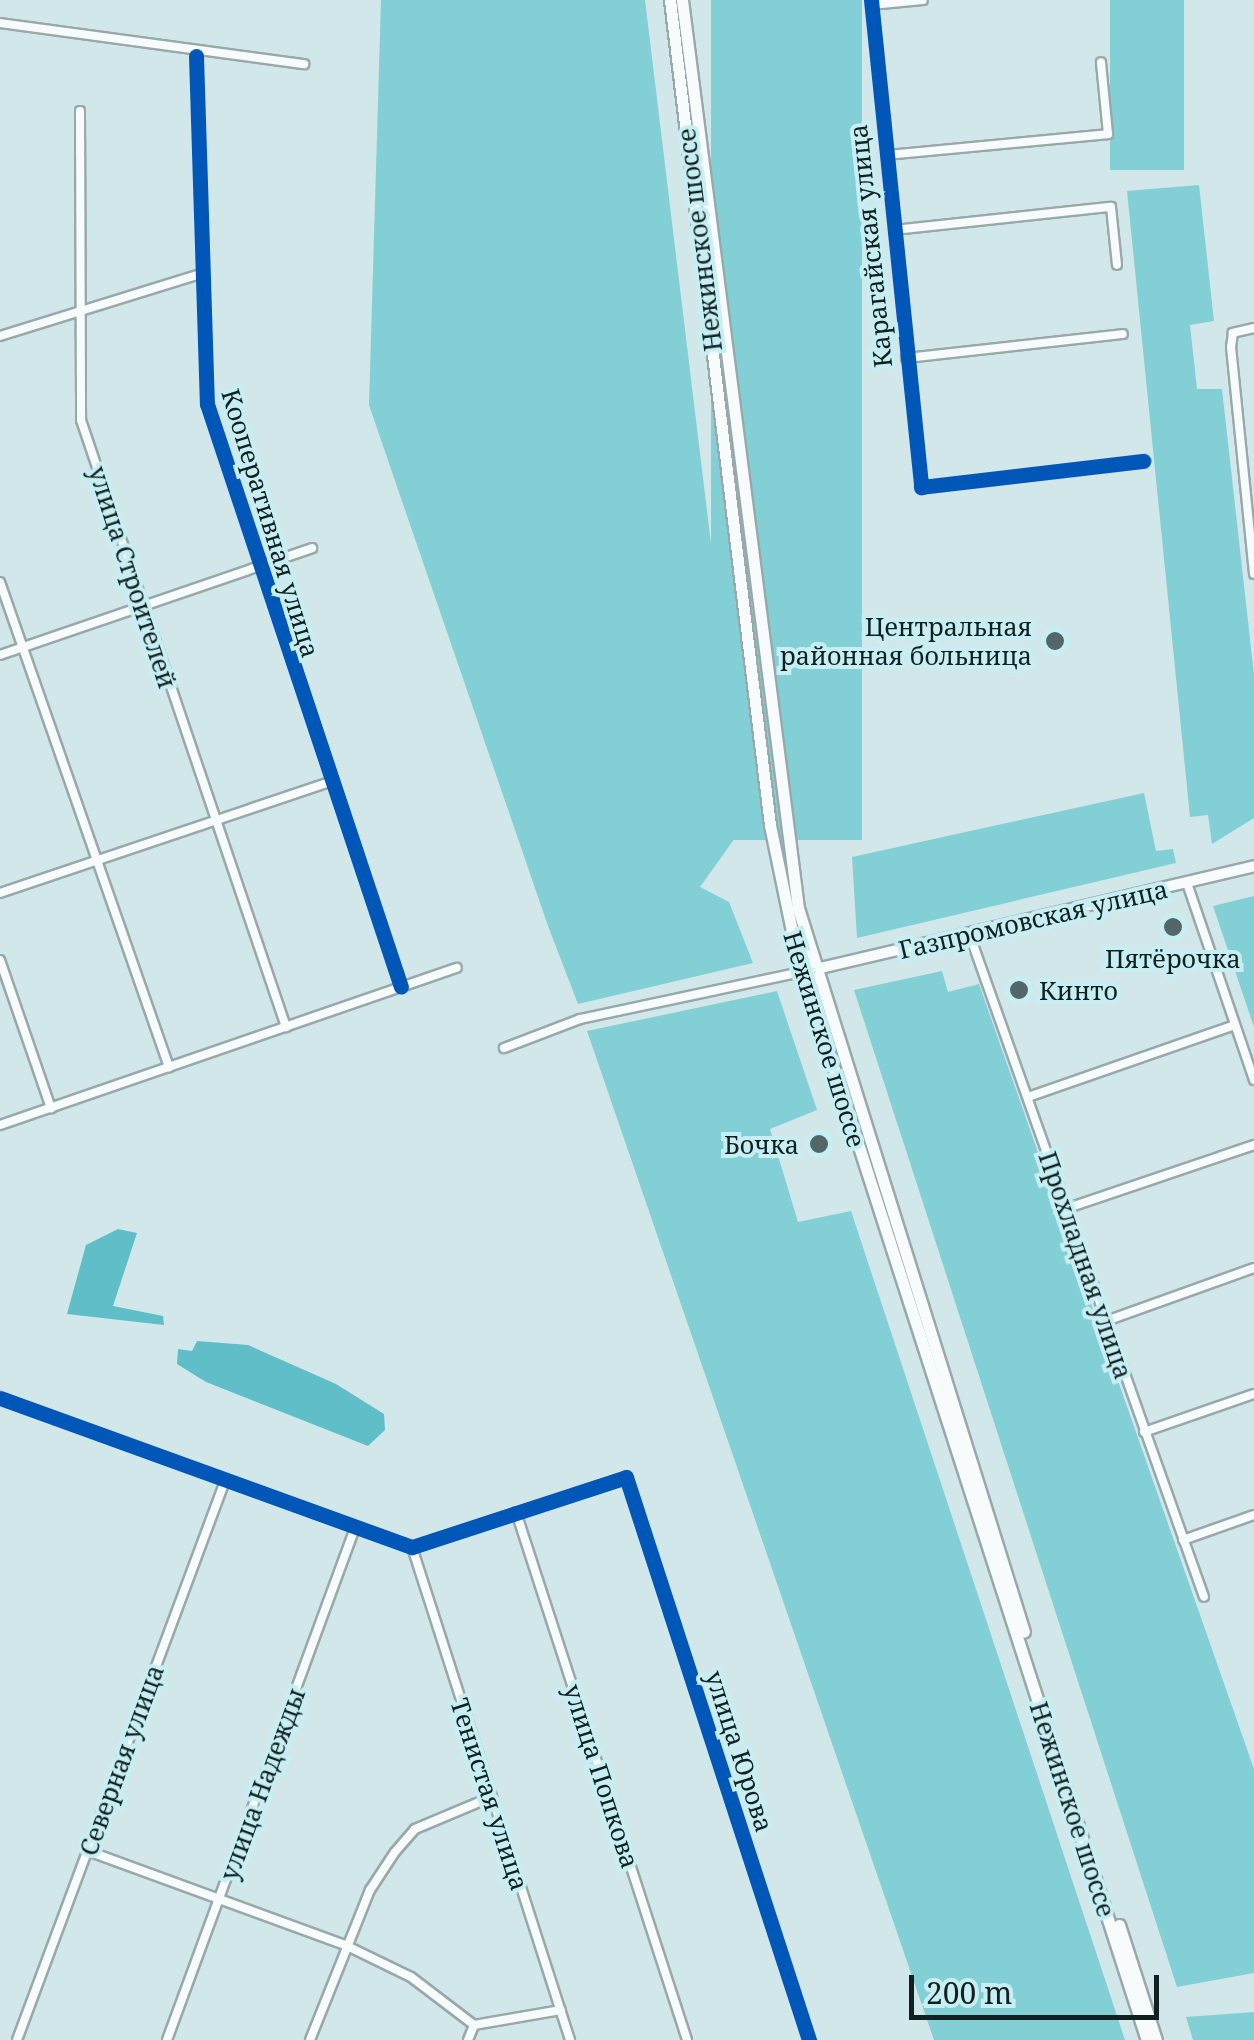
<!DOCTYPE html>
<html>
<head>
<meta charset="utf-8">
<style>
  body { margin:0 }
  #map { position:relative; width:1254px; height:2040px; overflow:hidden; background:#d1e7e9; font-family:"Noto Serif",serif }
  div>[style] { position:absolute }
  .forest>* { inset:0; background:#82cfd6; transform-origin:0 0 }
  .water>* { inset:0; background:#5fbec7 }
  .roads { filter:drop-shadow(2px 0 #98a9ab) drop-shadow(-2px 0 #98a9ab) drop-shadow(0 2px #98a9ab) drop-shadow(0 -2px #98a9ab) }
  .minor>* { height:8px; margin:-4px; padding:0 4px; transform-origin:4px; border-radius:4px; background:#f8fbfc }
  .secondary>* { height:10px; margin:-5px; padding:0 5px; transform-origin:5px; border-radius:5px; background:#f8fbfc }
  .primary>* { height:11px; margin:-5.5px; padding:0 5.5px; transform-origin:5.5px; border-radius:5.5px; background:#f8fbfc }
  .cycleway>* { height:15px; margin:-7.5px; padding:0 7.5px; transform-origin:7.5px; border-radius:7.5px; background:#0057b8 }
  .dots>* { width:28px; height:28px; translate:-50% -50%; box-sizing:border-box; border:5px solid #c7eff3; border-radius:50% }
  span { translate:-50% -50%; white-space:nowrap; text-align:center; line-height:1.15; -webkit-text-stroke:8px #c7eff3; paint-order:stroke }
  .street-label { font-size:25px; color:#112122 }
  .poi-label { font-size:25px; color:#112122 }
  .right { translate:-100% -50%; text-align:right }
  .left { translate:0 -50%; text-align:left }
  .scale { position:absolute; left:909px; top:1975px; width:250px; height:45px; box-sizing:border-box; border:5px solid #112122; border-top:0; padding-left:12px; font-size:30px; line-height:35px; white-space:nowrap; color:#112122; -webkit-text-stroke:8px #c7eff3; paint-order:stroke }
</style>
</head>
<body>
<div id="map">
  <div class="forest">
    <i style="clip-path:polygon(381px 0,645px 0,745px 824px,700px 887px,729px 902px,753px 963px,578px 1004px,548px 926px,369px 405px)"></i>
    <i style="left:711px;top:0;width:151px;height:840px"></i>
    <i style="left:1110px;top:0;width:74px;height:170px"></i>
    <i style="clip-path:polygon(1199px 185px,1214px 321px,1190px 325px,1197px 389px,1222px 389px,1254px 675px,1254px 818px,1212px 844px,1208px 815px,1190px 817px,1127px 191px)"></i>
    <i style="clip-path:polygon(1144px 793px,1156px 851px,1173px 849px,1176px 863px,857px 938px,852px 857px)"></i>
    <i style="clip-path:polygon(1254px 896px,1254px 1027px,1213px 906px)"></i>
    <i style="clip-path:polygon(942px 971px,948px 992px,979px 984px,1254px 1769px,1254px 1973px,1177px 1987px,854px 990px)"></i>
    <i style="clip-path:polygon(777px 991px,817px 1110px,770px 1129px,798px 1222px,851px 1211px,1125px 2040px,934px 2040px,587px 1031px)"></i>
    <i style="clip-path:polygon(1254px 2012px,1254px 2040px,1193px 2040px,1186px 2017px)"></i>
  </div>
  <div class="water">
    <i style="clip-path:polygon(118px 1229px,137px 1233px,113px 1306px,163px 1316px,164px 1325px,67px 1314px,86px 1245px)"></i>
    <i style="clip-path:polygon(197px 1341px,248px 1345px,336px 1384px,384px 1414px,385px 1430px,368px 1446px,206px 1382px,177px 1364px,178px 1349px,192px 1351px)"></i>
  </div>
  <div class="roads">
    <div class="minor">
      <i style="left:871px;top:0;width:490px;rotate:84.1deg"></i>
      <i style="left:921px;top:487px;width:224px;rotate:-6.7deg"></i>
      <i style="left:871px;top:5px;width:52px;rotate:-5.5deg"></i>
      <i style="left:0;top:23px;width:307px;rotate:7.7deg"></i>
      <i style="left:196px;top:56px;width:348px;rotate:88.2deg"></i>
      <i style="left:207px;top:404px;width:614px;rotate:71.59deg"></i>
      <i style="left:80px;top:111px;width:309px;rotate:89.8deg"></i>
      <i style="left:81px;top:420px;width:641px;rotate:71.34deg"></i>
      <i style="left:887px;top:155px;width:222px;rotate:-5.4deg"></i>
      <i style="left:1108px;top:134px;width:72px;rotate:-95.6deg"></i>
      <i style="left:894px;top:230px;width:218px;rotate:-6.1deg"></i>
      <i style="left:1111px;top:207px;width:58px;rotate:84.1deg"></i>
      <i style="left:1254px;top:328px;width:22px;rotate:167deg"></i>
      <i style="left:1233px;top:333px;width:14px;rotate:98deg"></i>
      <i style="left:1231px;top:347px;width:228px;rotate:84.2deg"></i>
      <i style="left:0;top:336px;width:209px;rotate:-17.2deg"></i>
      <i style="left:906px;top:358px;width:218px;rotate:-6.3deg"></i>
      <i style="left:0;top:582px;width:514px;rotate:70.79deg"></i>
      <i style="left:0;top:655px;width:330px;rotate:-18.9deg"></i>
      <i style="left:1187px;top:883px;width:208px;rotate:71.2deg"></i>
      <i style="left:0;top:893px;width:347px;rotate:-18.6deg"></i>
      <i style="left:969px;top:933px;width:704px;rotate:70.51deg"></i>
      <i style="left:0;top:960px;width:157px;rotate:71deg"></i>
      <i style="left:504px;top:1048px;width:81px;rotate:-20.9deg"></i>
      <i style="left:580px;top:1019px;width:227px;rotate:-12deg"></i>
      <i style="left:1028px;top:1097px;width:219px;rotate:-19.2deg"></i>
      <i style="left:0;top:1125px;width:483px;rotate:-19deg"></i>
      <i style="left:1065px;top:1209px;width:200px;rotate:-18.7deg"></i>
      <i style="left:1106px;top:1321px;width:157px;rotate:-19.7deg"></i>
      <i style="left:0;top:1398px;width:438px;rotate:19.9deg"></i>
      <i style="left:412px;top:1547px;width:225px;rotate:-18.1deg"></i>
      <i style="left:626px;top:1477px;width:592px;rotate:71.99deg"></i>
      <i style="left:1144px;top:1432px;width:116px;rotate:-19.1deg"></i>
      <i style="left:516px;top:1512px;width:555px;rotate:72.05deg"></i>
      <i style="left:1183px;top:1540px;width:75px;rotate:-19.4deg"></i>
      <i style="left:412px;top:1547px;width:518px;rotate:72.23deg"></i>
      <i style="left:88px;top:1851px;width:274px;rotate:20.1deg"></i>
      <i style="left:345px;top:1945px;width:73px;rotate:25.9deg"></i>
      <i style="left:411px;top:1977px;width:79px;rotate:37.3deg"></i>
      <i style="left:474px;top:2025px;width:88px;rotate:-9.8deg"></i>
      <i style="left:17px;top:2040px;width:596px;rotate:-69.59deg"></i>
      <i style="left:167px;top:2040px;width:545px;rotate:-69.84deg"></i>
      <i style="left:310px;top:2040px;width:162px;rotate:-68.2deg"></i>
      <i style="left:370px;top:1890px;width:45px;rotate:-56.7deg"></i>
      <i style="left:395px;top:1852px;width:30px;rotate:-49deg"></i>
      <i style="left:415px;top:1829px;width:82px;rotate:-22.8deg"></i>
      <i style="left:468px;top:2040px;width:16px;rotate:-68deg"></i>
    </div>
    <div class="secondary">
      <i style="left:812px;top:970px;width:454px;rotate:-13.2deg"></i>
    </div>
    <div class="primary">
      <i style="left:670px;top:0;width:831px;rotate:83.09deg"></i>
      <i style="left:770px;top:825px;width:129px;rotate:78.3deg"></i>
      <i style="left:796px;top:951px;width:1144px;rotate:72.14deg"></i>
      <i style="left:682px;top:0;width:915px;rotate:82.72deg"></i>
      <i style="left:798px;top:908px;width:758px;rotate:72.66deg"></i>
      <i style="left:1119px;top:1925px;width:121px;rotate:72.2deg"></i>
    </div>
  </div>
  <div class="cycleway">
    <i style="left:871px;top:0;width:490px;rotate:84.1deg"></i>
    <i style="left:921px;top:487px;width:224px;rotate:-6.7deg"></i>
    <i style="left:196px;top:56px;width:348px;rotate:88.2deg"></i>
    <i style="left:207px;top:404px;width:614px;rotate:71.59deg"></i>
    <i style="left:0;top:1398px;width:438px;rotate:19.9deg"></i>
    <i style="left:412px;top:1547px;width:225px;rotate:-18.1deg"></i>
    <i style="left:626px;top:1477px;width:592px;rotate:71.99deg"></i>
  </div>
  <div class="dots">
    <i style="left:1055px;top:641px;background:#546668"></i>
    <i style="left:1173px;top:927px;background:#546668"></i>
    <i style="left:1019px;top:990px;background:#546668"></i>
    <i style="left:819px;top:1144px;background:#546668"></i>
  </div>
  <div class="street-label">
    <span style="left:699px;top:240px;rotate:-97deg">Нежинское шоссе</span>
    <span style="left:870px;top:246px;rotate:-96deg">Карагайская улица</span>
    <span style="left:271px;top:523px;rotate:73deg">Кооперативная улица</span>
    <span style="left:133px;top:577px;rotate:72deg">улица Строителей</span>
    <span style="left:1033px;top:919px;rotate:-13deg">Газпромовская улица</span>
    <span style="left:825px;top:1039px;rotate:73deg">Нежинское шоссе</span>
    <span style="left:1086px;top:1265px;rotate:71deg">Прохладная улица</span>
    <span style="left:740px;top:1751px;rotate:72deg">улица Юрова</span>
    <span style="left:121px;top:1760px;rotate:-70deg">Северная улица</span>
    <span style="left:602px;top:1776px;rotate:72deg">улица Попкова</span>
    <span style="left:262px;top:1784px;rotate:-70deg">улица Надежды</span>
    <span style="left:490px;top:1794px;rotate:72deg">Тенистая улица</span>
    <span style="left:1073px;top:1809px;rotate:72deg">Нежинское шоссе</span>
  </div>
  <div class="poi-label">
    <span class="right" style="left:1032px;top:641px">Центральная<br>районная больница</span>
    <span style="left:1173px;top:958px">Пятёрочка</span>
    <span class="left" style="left:1039px;top:990px">Кинто</span>
    <span class="right" style="left:799px;top:1144px">Бочка</span>
  </div>
  <div class="scale">200 m</div>
</div>
</body>
</html>
